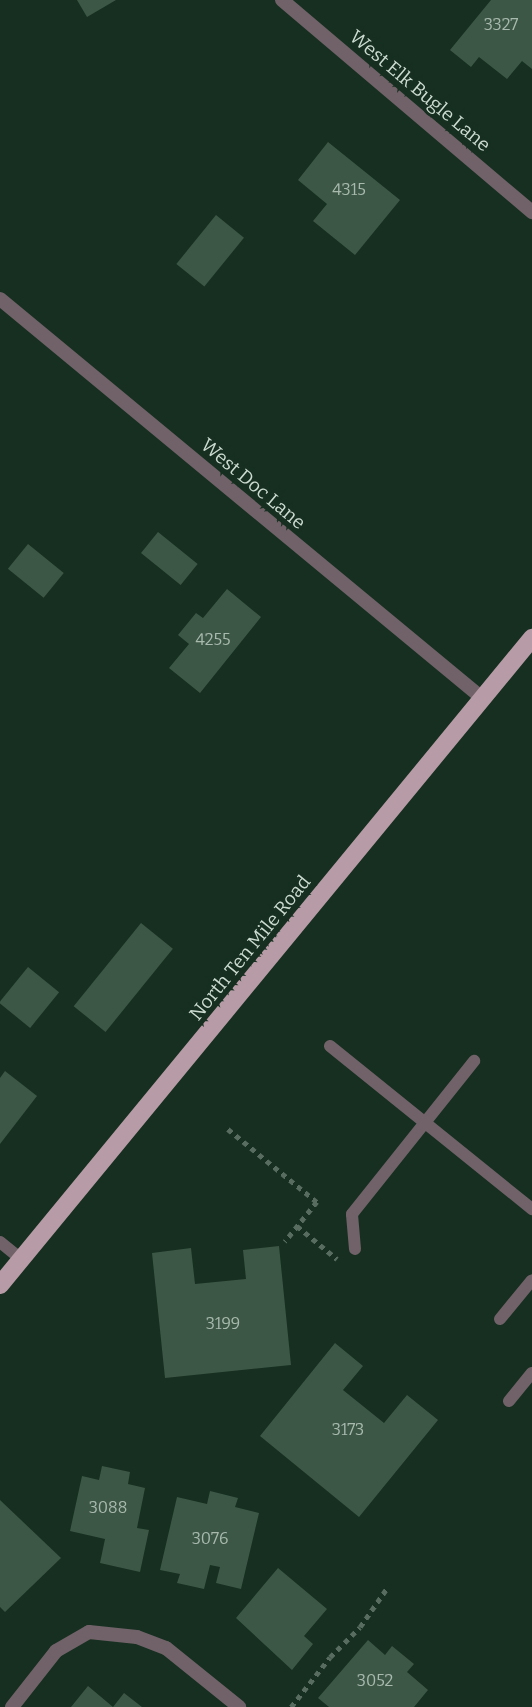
<!DOCTYPE html>
<html>
<head>
<meta charset="utf-8">
<style>
  body { margin:0 }
  #map { position:relative; width:532px; height:1707px; overflow:hidden; background:#162f20; font-family:Bitter,serif }
  div>[style] { position:absolute }
  .building>* { inset:0; background:#3d5746; transform-origin:0 0 }
  .path>* { height:4.5px; margin-top:-2.25px; transform-origin:0; background:repeating-linear-gradient(90deg,#586d60 0 5px,transparent 0 10px) }
  .lane>* { height:12px; margin:-6px; padding:0 6px; transform-origin:6px; border-radius:6px; background:#706268 }
  .street>* { height:14px; margin:-7px; padding:0 7px; transform-origin:7px; border-radius:7px; background:#706268 }
  .primary>* { height:18px; margin:-9px; padding:0 9px; transform-origin:9px; border-radius:9px; background:#b79ba6 }
  span { translate:-50% -50%; white-space:nowrap; text-align:center; line-height:1.15; -webkit-text-stroke:6px #162f20; paint-order:stroke }
  .number-label { font-size:16px; color:#a8baae }
  .number-label span { -webkit-text-stroke-width:0 }
  .street-label { font-size:19px; color:#ccdbd0 }
</style>
</head>
<body>
<div id="map">
  <div class="building">
    <i style="clip-path:polygon(77px 0,116px 0,87px 17px)"></i>
    <i style="clip-path:polygon(491px 0,532px 0,532px 69px,522px 61px,507px 79px,479px 57px,471px 67px,450px 50px)"></i>
    <i style="clip-path:polygon(328px 142px,400px 200px,355px 255px,313px 221px,327px 204px,298px 180px)"></i>
    <i style="left:216px;top:215px;width:36px;height:63px;rotate:39deg"></i>
    <i style="left:158px;top:532px;width:51px;height:27px;rotate:39deg"></i>
    <i style="left:28px;top:544px;width:46px;height:32px;rotate:39deg"></i>
    <i style="clip-path:polygon(227px 589px,261px 617px,200px 693px,169px 668px,189px 644px,178px 635px,196px 613px,203px 618px)"></i>
    <i style="left:141px;top:923px;width:41px;height:107px;rotate:39deg"></i>
    <i style="left:28px;top:967px;width:40px;height:46px;rotate:39deg"></i>
    <i style="clip-path:polygon(5px 1071px,37px 1096px,0 1144px,0 1078px)"></i>
    <i style="clip-path:polygon(279px 1246px,291px 1365px,165px 1378px,152px 1253px,191px 1248px,195px 1284px,246px 1279px,243px 1250px)"></i>
    <i style="clip-path:polygon(335px 1343px,363px 1366px,343px 1390px,384px 1423px,407px 1395px,438px 1420px,359px 1517px,260px 1436px)"></i>
    <i style="clip-path:polygon(102px 1466px,130px 1472px,128px 1484px,145px 1488px,137px 1528px,149px 1530px,140px 1572px,100px 1563px,105px 1539px,70px 1531px,82px 1476px,99px 1480px)"></i>
    <i style="clip-path:polygon(210px 1491px,238px 1498px,235px 1507px,259px 1513px,241px 1589px,216px 1583px,220px 1567px,210px 1565px,204px 1589px,177px 1583px,180px 1574px,160px 1570px,177px 1497px,207px 1504px)"></i>
    <i style="clip-path:polygon(0 1500px,61px 1558px,5px 1612px,0 1607px)"></i>
    <i style="clip-path:polygon(278px 1568px,327px 1609px,304px 1636px,313px 1644px,292px 1670px,236px 1618px)"></i>
    <i style="clip-path:polygon(368px 1640px,385px 1655px,392px 1646px,414px 1664px,407px 1672px,428px 1690px,414px 1707px,329px 1707px,318px 1698px)"></i>
    <i style="clip-path:polygon(88px 1686px,113px 1707px,124px 1693px,142px 1707px,71px 1707px)"></i>
  </div>
  <div class="path">
    <i style="left:228px;top:1129px;width:115px;rotate:39.4deg"></i>
    <i style="left:317px;top:1202px;width:51px;rotate:128.7deg"></i>
    <i style="left:297px;top:1226px;width:52px;rotate:39.5deg"></i>
    <i style="left:291px;top:1707px;width:63px;rotate:-52deg"></i>
    <i style="left:330px;top:1657px;width:42px;rotate:-45deg"></i>
    <i style="left:360px;top:1627px;width:47px;rotate:-55.3deg"></i>
  </div>
  <div class="lane">
    <i style="left:330px;top:1046px;width:260px;rotate:38.9deg"></i>
    <i style="left:0;top:1242px;width:27px;rotate:39deg"></i>
    <i style="left:355px;top:1249px;width:35px;rotate:-95deg"></i>
    <i style="left:352px;top:1214px;width:196px;rotate:-51.4deg"></i>
    <i style="left:500px;top:1319px;width:50px;rotate:-50.6deg"></i>
    <i style="left:509px;top:1401px;width:36px;rotate:-51deg"></i>
  </div>
  <div class="street">
    <i style="left:282px;top:0;width:328px;rotate:40.3deg"></i>
    <i style="left:0;top:299px;width:626px;rotate:39.62deg"></i>
    <i style="left:12px;top:1707px;width:71px;rotate:-51.8deg"></i>
    <i style="left:56px;top:1651px;width:38px;rotate:-30deg"></i>
    <i style="left:89px;top:1632px;width:48px;rotate:5.9deg"></i>
    <i style="left:137px;top:1637px;width:31px;rotate:21deg"></i>
    <i style="left:166px;top:1648px;width:94px;rotate:38.9deg"></i>
  </div>
  <div class="primary">
    <i style="left:0;top:1285px;width:838px;rotate:-50.57deg"></i>
  </div>
  <div class="number-label">
    <span style="left:501px;top:25px">3327</span>
    <span style="left:349px;top:190px">4315</span>
    <span style="left:213px;top:640px">4255</span>
    <span style="left:223px;top:1324px">3199</span>
    <span style="left:348px;top:1430px">3173</span>
    <span style="left:108px;top:1508px">3088</span>
    <span style="left:210px;top:1539px">3076</span>
    <span style="left:375px;top:1681px">3052</span>
  </div>
  <div class="street-label">
    <span style="left:420px;top:91px;rotate:40deg">West Elk Bugle Lane</span>
    <span style="left:253px;top:484px;rotate:40deg">West Doc Lane</span>
    <span style="left:250px;top:948px;rotate:-51deg">North Ten Mile Road</span>
  </div>
</div>
</body>
</html>
